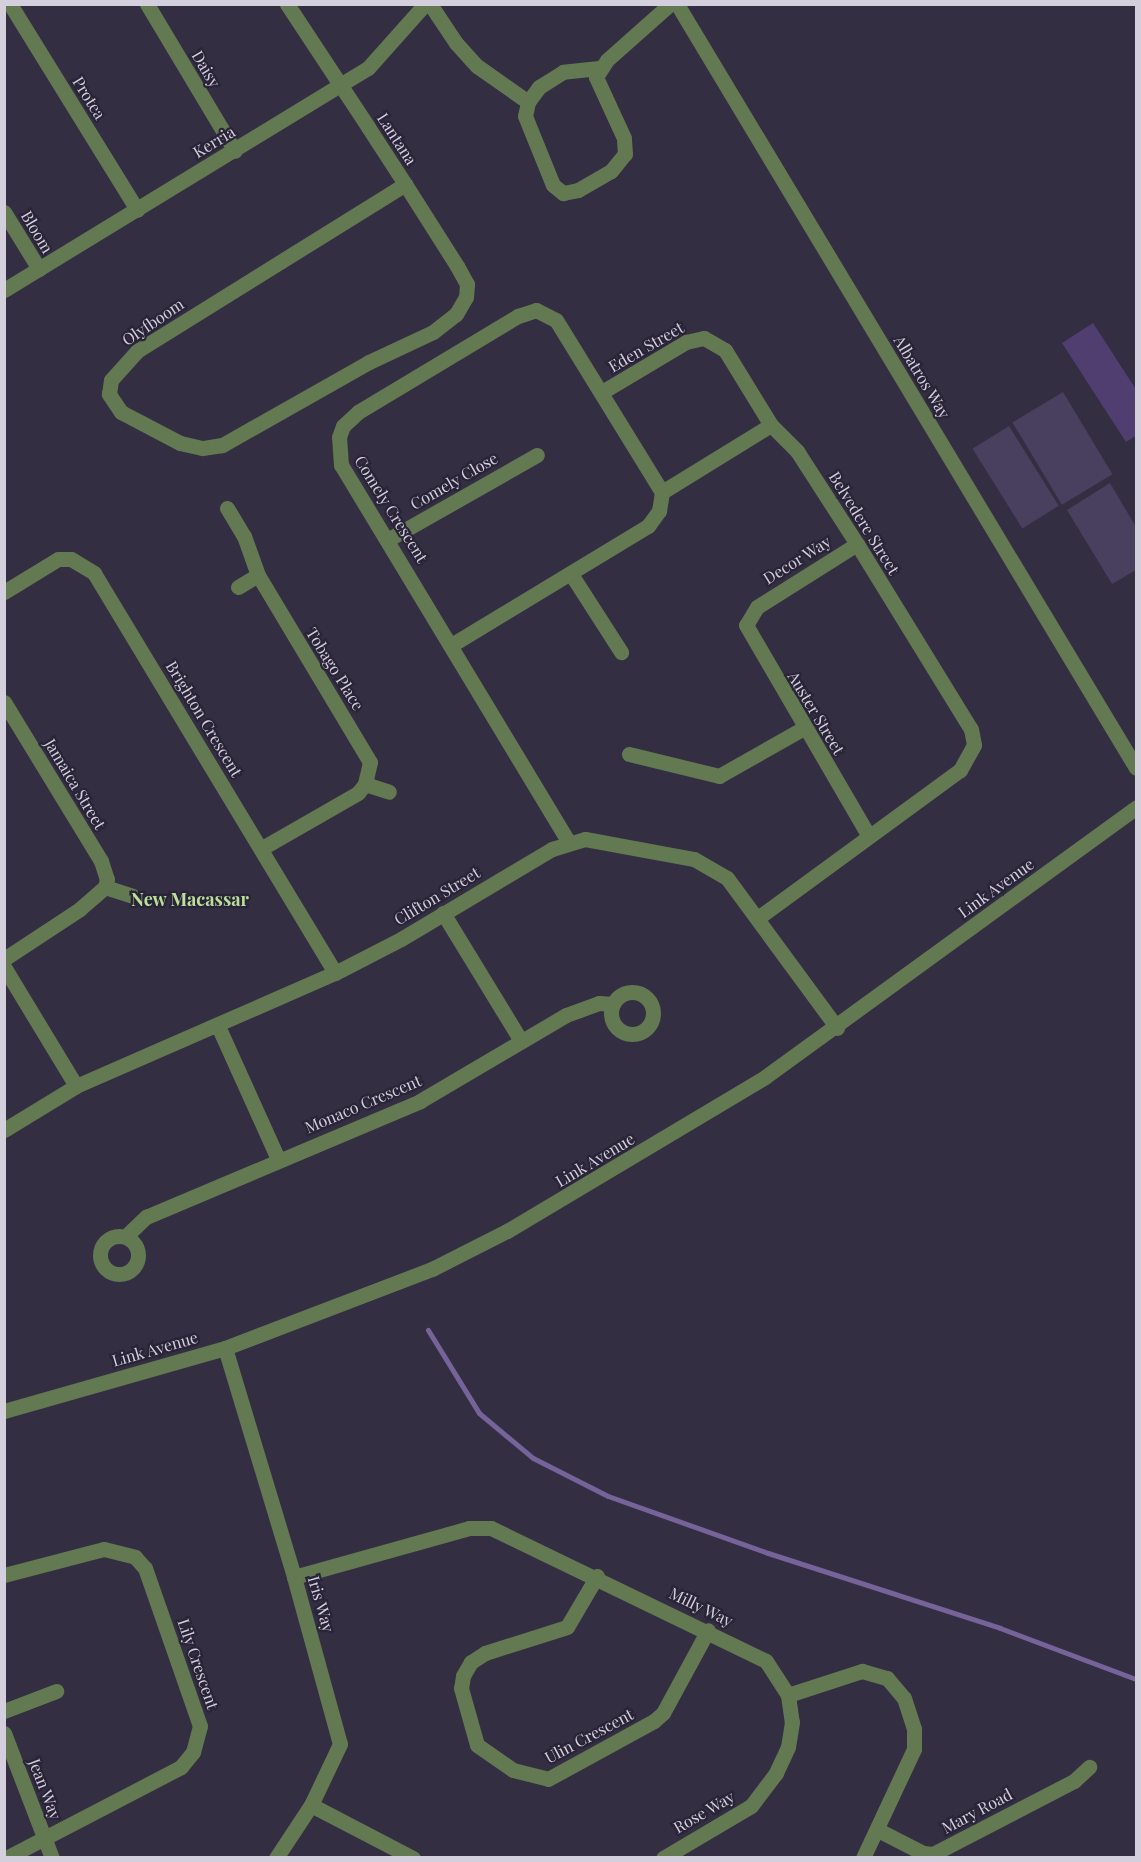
<!DOCTYPE html>
<html>
<head>
<meta charset="utf-8">
<style>
  body { margin:0 }
  #map { position:relative; width:1141px; height:1862px; overflow:hidden; background:#342e43; font-family:"Playfair Display",serif }
  div>[style] { position:absolute }
  .green>* { inset:0; background:#493f5e; transform-origin:0 0 }
  .stream>* { height:5px; margin:-2.5px; padding:0 2.5px; transform-origin:2.5px; border-radius:2.5px; background:#756399 }
  .building>* { inset:0; background:#503e71 }
  .minor>* { height:15px; margin:-7.5px; padding:0 7.5px; transform-origin:7.5px; border-radius:7.5px; background:#637951 }
  .minor>.ring { margin:-7.5px; padding:0; box-sizing:content-box; background:none; border:15px solid #637951; border-radius:50% }
  span { translate:-50% -50%; white-space:nowrap; text-align:center; line-height:1.15; -webkit-text-stroke:4.5px #2a2438; paint-order:stroke }
  .street-label { font-size:16px; color:#d3cfdc }
  .neighbourhood-label { font-size:18px; color:#badf9a; font-weight:700 }
  .frame { position:absolute; inset:0; border:6px solid #d3cfdc; pointer-events:none }
</style>
</head>
<body>
<div id="map">
  <div class="green">
    <i style="left:1063px;top:392px;width:96px;height:59px;rotate:59deg"></i>
    <i style="left:1009px;top:426px;width:94px;height:43px;rotate:58deg"></i>
    <i style="clip-path:polygon(1110px 483px,1136px 527px,1136px 570px,1112px 584px,1067px 510px)"></i>
  </div>
  <div class="stream">
    <i style="left:428px;top:1330px;width:97px;rotate:58.4deg"></i>
    <i style="left:479px;top:1413px;width:70px;rotate:39.8deg"></i>
    <i style="left:533px;top:1458px;width:84px;rotate:26.9deg"></i>
    <i style="left:608px;top:1496px;width:170px;rotate:19.6deg"></i>
    <i style="left:768px;top:1553px;width:244px;rotate:17.9deg"></i>
    <i style="left:1000px;top:1628px;width:145px;rotate:20.6deg"></i>
  </div>
  <div class="building">
    <i style="clip-path:polygon(1093px 323px,1137px 391px,1137px 435px,1126px 442px,1062px 343px)"></i>
  </div>
  <div class="minor">
    <i style="left:10px;top:4px;width:242px;rotate:58.3deg"></i>
    <i style="left:147px;top:4px;width:171px;rotate:59.1deg"></i>
    <i style="left:287px;top:4px;width:147px;rotate:56.6deg"></i>
    <i style="left:368px;top:127px;width:68px;rotate:57deg"></i>
    <i style="left:405px;top:184px;width:97px;rotate:57.6deg"></i>
    <i style="left:457px;top:266px;width:21px;rotate:61deg"></i>
    <i style="left:467px;top:284px;width:13px;rotate:94deg"></i>
    <i style="left:466px;top:297px;width:20px;rotate:120deg"></i>
    <i style="left:456px;top:314px;width:29px;rotate:142deg"></i>
    <i style="left:433px;top:332px;width:71px;rotate:154.9deg"></i>
    <i style="left:369px;top:362px;width:169px;rotate:150.5deg"></i>
    <i style="left:222px;top:445px;width:20px;rotate:171deg"></i>
    <i style="left:202px;top:448px;width:23px;rotate:-167deg"></i>
    <i style="left:180px;top:443px;width:67px;rotate:-152.3deg"></i>
    <i style="left:121px;top:412px;width:22px;rotate:-124deg"></i>
    <i style="left:109px;top:394px;width:14px;rotate:-82deg"></i>
    <i style="left:111px;top:380px;width:39px;rotate:-48deg"></i>
    <i style="left:137px;top:351px;width:316px;rotate:-31.9deg"></i>
    <i style="left:430px;top:4px;width:47px;rotate:56.3deg"></i>
    <i style="left:456px;top:43px;width:31px;rotate:48deg"></i>
    <i style="left:477px;top:66px;width:62px;rotate:35.2deg"></i>
    <i style="left:677px;top:4px;width:891px;rotate:59deg"></i>
    <i style="left:599px;top:68px;width:36px;rotate:174deg"></i>
    <i style="left:563px;top:72px;width:28px;rotate:148deg"></i>
    <i style="left:539px;top:87px;width:19px;rotate:126deg"></i>
    <i style="left:528px;top:102px;width:14px;rotate:102deg"></i>
    <i style="left:525px;top:116px;width:74px;rotate:67.9deg"></i>
    <i style="left:553px;top:185px;width:13px;rotate:39deg"></i>
    <i style="left:563px;top:193px;width:15px;rotate:-11deg"></i>
    <i style="left:578px;top:190px;width:38px;rotate:-30deg"></i>
    <i style="left:611px;top:171px;width:22px;rotate:-51deg"></i>
    <i style="left:625px;top:154px;width:16px;rotate:-94deg"></i>
    <i style="left:624px;top:138px;width:67px;rotate:-114.7deg"></i>
    <i style="left:596px;top:77px;width:20px;rotate:-57deg"></i>
    <i style="left:607px;top:60px;width:84px;rotate:-41.6deg"></i>
    <i style="left:4px;top:212px;width:67px;rotate:58.4deg"></i>
    <i style="left:4px;top:290px;width:426px;rotate:-31.4deg"></i>
    <i style="left:368px;top:68px;width:86px;rotate:-48.3deg"></i>
    <i style="left:602px;top:392px;width:98px;rotate:-30.8deg"></i>
    <i style="left:686px;top:342px;width:18px;rotate:-13deg"></i>
    <i style="left:704px;top:338px;width:24px;rotate:30deg"></i>
    <i style="left:725px;top:350px;width:88px;rotate:58.5deg"></i>
    <i style="left:227px;top:508px;width:33px;rotate:59deg"></i>
    <i style="left:244px;top:536px;width:41px;rotate:70.3deg"></i>
    <i style="left:258px;top:575px;width:218px;rotate:59.1deg"></i>
    <i style="left:370px;top:762px;width:23px;rotate:103deg"></i>
    <i style="left:365px;top:784px;width:11px;rotate:128deg"></i>
    <i style="left:358px;top:793px;width:111px;rotate:150.2deg"></i>
    <i style="left:389px;top:539px;width:170px;rotate:-29.6deg"></i>
    <i style="left:857px;top:544px;width:118px;rotate:147.8deg"></i>
    <i style="left:757px;top:607px;width:21px;rotate:121deg"></i>
    <i style="left:746px;top:625px;width:244px;rotate:59.8deg"></i>
    <i style="left:571px;top:574px;width:93px;rotate:57.3deg"></i>
    <i style="left:238px;top:587px;width:23px;rotate:-31deg"></i>
    <i style="left:4px;top:592px;width:63px;rotate:-31.4deg"></i>
    <i style="left:58px;top:559px;width:13px"></i>
    <i style="left:71px;top:559px;width:27px;rotate:31deg"></i>
    <i style="left:94px;top:573px;width:467px;rotate:58.9deg"></i>
    <i style="left:453px;top:644px;width:228px;rotate:-31.2deg"></i>
    <i style="left:648px;top:526px;width:19px;rotate:-54deg"></i>
    <i style="left:659px;top:511px;width:19px;rotate:-81deg"></i>
    <i style="left:662px;top:492px;width:128px;rotate:-31.6deg"></i>
    <i style="left:771px;top:425px;width:37px;rotate:45deg"></i>
    <i style="left:797px;top:451px;width:111px;rotate:57.2deg"></i>
    <i style="left:857px;top:544px;width:217px;rotate:58.4deg"></i>
    <i style="left:971px;top:729px;width:16px;rotate:79deg"></i>
    <i style="left:974px;top:745px;width:29px;rotate:119deg"></i>
    <i style="left:960px;top:770px;width:250px;rotate:143.8deg"></i>
    <i style="left:4px;top:702px;width:186px;rotate:58.6deg"></i>
    <i style="left:101px;top:861px;width:19px;rotate:72deg"></i>
    <i style="left:107px;top:879px;width:8px;rotate:104deg"></i>
    <i style="left:105px;top:887px;width:33px;rotate:139deg"></i>
    <i style="left:80px;top:909px;width:91px;rotate:146.7deg"></i>
    <i style="left:629px;top:754px;width:93px;rotate:13.7deg"></i>
    <i style="left:719px;top:776px;width:98px;rotate:-29.5deg"></i>
    <i style="left:365px;top:784px;width:25px;rotate:18deg"></i>
    <i style="left:568px;top:841px;width:439px;rotate:-121.1deg"></i>
    <i style="left:341px;top:465px;width:28px;rotate:-94deg"></i>
    <i style="left:339px;top:437px;width:12px;rotate:-70deg"></i>
    <i style="left:343px;top:426px;width:21px;rotate:-43deg"></i>
    <i style="left:358px;top:412px;width:187px;rotate:-31deg"></i>
    <i style="left:518px;top:316px;width:19px;rotate:-18deg"></i>
    <i style="left:536px;top:310px;width:22px;rotate:27deg"></i>
    <i style="left:556px;top:320px;width:202px;rotate:58.4deg"></i>
    <i style="left:105px;top:887px;width:29px;rotate:18deg"></i>
    <i style="left:443px;top:913px;width:150px;rotate:58.6deg"></i>
    <i style="left:4px;top:967px;width:139px;rotate:58.8deg"></i>
    <i class="ring" style="left:611px;top:992px;width:27px;height:27px"></i>
    <i style="left:218px;top:1026px;width:146px;rotate:65.7deg"></i>
    <i style="left:4px;top:1130px;width:84px;rotate:-31.4deg"></i>
    <i style="left:76px;top:1086px;width:283px;rotate:-23.6deg"></i>
    <i style="left:335px;top:973px;width:74px;rotate:-27.3deg"></i>
    <i style="left:401px;top:939px;width:176px;rotate:-30.8deg"></i>
    <i style="left:552px;top:849px;width:34px;rotate:-17deg"></i>
    <i style="left:585px;top:839px;width:111px;rotate:10.4deg"></i>
    <i style="left:694px;top:859px;width:38px;rotate:30deg"></i>
    <i style="left:727px;top:878px;width:186px;rotate:53.7deg"></i>
    <i class="ring" style="left:100px;top:1236px;width:23px;height:23px"></i>
    <i style="left:126px;top:1236px;width:28px;rotate:-44deg"></i>
    <i style="left:146px;top:1217px;width:298px;rotate:-22.9deg"></i>
    <i style="left:420px;top:1101px;width:169px;rotate:-30.5deg"></i>
    <i style="left:566px;top:1015px;width:35px;rotate:-20deg"></i>
    <i style="left:599px;top:1003px;width:14px;rotate:4deg"></i>
    <i style="left:225px;top:1348px;width:239px;rotate:73.2deg"></i>
    <i style="left:294px;top:1577px;width:173px;rotate:74.6deg"></i>
    <i style="left:340px;top:1744px;width:68px;rotate:115.4deg"></i>
    <i style="left:311px;top:1805px;width:64px;rotate:123.4deg"></i>
    <i style="left:4px;top:1411px;width:230px;rotate:-15.9deg"></i>
    <i style="left:225px;top:1348px;width:222px;rotate:-20.9deg"></i>
    <i style="left:432px;top:1269px;width:84px;rotate:-26.9deg"></i>
    <i style="left:507px;top:1231px;width:300px;rotate:-30.8deg"></i>
    <i style="left:765px;top:1077px;width:459px;rotate:-36deg"></i>
    <i style="left:4px;top:1575px;width:103px;rotate:-14.6deg"></i>
    <i style="left:104px;top:1549px;width:32px;rotate:14deg"></i>
    <i style="left:135px;top:1557px;width:15px;rotate:48deg"></i>
    <i style="left:145px;top:1568px;width:167px;rotate:70.8deg"></i>
    <i style="left:200px;top:1726px;width:27px;rotate:105deg"></i>
    <i style="left:193px;top:1752px;width:19px;rotate:129deg"></i>
    <i style="left:181px;top:1767px;width:197px;rotate:152.5deg"></i>
    <i style="left:597px;top:1576px;width:59px;rotate:120.5deg"></i>
    <i style="left:567px;top:1627px;width:86px;rotate:162.4deg"></i>
    <i style="left:485px;top:1653px;width:17px;rotate:147deg"></i>
    <i style="left:471px;top:1662px;width:16px;rotate:120deg"></i>
    <i style="left:463px;top:1676px;width:12px;rotate:99deg"></i>
    <i style="left:461px;top:1688px;width:59px;rotate:74.3deg"></i>
    <i style="left:477px;top:1745px;width:44px;rotate:34.8deg"></i>
    <i style="left:513px;top:1770px;width:36px;rotate:14deg"></i>
    <i style="left:548px;top:1779px;width:121px;rotate:-28.7deg"></i>
    <i style="left:654px;top:1721px;width:12px;rotate:-42deg"></i>
    <i style="left:663px;top:1713px;width:94px;rotate:-61.5deg"></i>
    <i style="left:294px;top:1577px;width:182px;rotate:-15.6deg"></i>
    <i style="left:469px;top:1528px;width:22px"></i>
    <i style="left:491px;top:1528px;width:305px;rotate:25.8deg"></i>
    <i style="left:766px;top:1661px;width:40px;rotate:57.1deg"></i>
    <i style="left:788px;top:1695px;width:27px;rotate:82deg"></i>
    <i style="left:792px;top:1722px;width:25px;rotate:99deg"></i>
    <i style="left:788px;top:1747px;width:29px;rotate:115deg"></i>
    <i style="left:776px;top:1773px;width:41px;rotate:127.1deg"></i>
    <i style="left:751px;top:1806px;width:102px;rotate:149.4deg"></i>
    <i style="left:788px;top:1695px;width:78px;rotate:-18deg"></i>
    <i style="left:862px;top:1671px;width:26px;rotate:16deg"></i>
    <i style="left:887px;top:1678px;width:26px;rotate:50deg"></i>
    <i style="left:904px;top:1698px;width:33px;rotate:72deg"></i>
    <i style="left:914px;top:1729px;width:20px;rotate:90deg"></i>
    <i style="left:914px;top:1749px;width:120px;rotate:115.1deg"></i>
    <i style="left:4px;top:1711px;width:56px;rotate:-21deg"></i>
    <i style="left:4px;top:1733px;width:134px;rotate:69deg"></i>
    <i style="left:311px;top:1805px;width:115px;rotate:27.5deg"></i>
    <i style="left:878px;top:1830px;width:51px;rotate:27.1deg"></i>
    <i style="left:923px;top:1853px;width:10px;rotate:6deg"></i>
    <i style="left:933px;top:1854px;width:159px;rotate:-27.4deg"></i>
    <i style="left:1074px;top:1781px;width:21px;rotate:-43deg"></i>
  </div>
  <div class="street-label">
    <span style="left:206px;top:69px;rotate:59deg">Daisy</span>
    <span style="left:89px;top:98px;rotate:58deg">Protea</span>
    <span style="left:397px;top:139px;rotate:57deg">Lantana</span>
    <span style="left:214px;top:142px;rotate:-31deg">Kerria</span>
    <span style="left:37px;top:232px;rotate:59deg">Bloom</span>
    <span style="left:153px;top:322px;rotate:-34deg">Olyfboom</span>
    <span style="left:646px;top:347px;rotate:-30deg">Eden Street</span>
    <span style="left:922px;top:377px;rotate:59deg">Albatros Way</span>
    <span style="left:454px;top:481px;rotate:-30deg">Comely Close</span>
    <span style="left:391px;top:509px;rotate:58deg">Comely Crescent</span>
    <span style="left:864px;top:523px;rotate:58deg">Belvedere Street</span>
    <span style="left:797px;top:560px;rotate:-32deg">Decor Way</span>
    <span style="left:335px;top:669px;rotate:58deg">Tobago Place</span>
    <span style="left:816px;top:713px;rotate:59deg">Auster Street</span>
    <span style="left:204px;top:719px;rotate:59deg">Brighton Crescent</span>
    <span style="left:75px;top:784px;rotate:59deg">Jamaica Street</span>
    <span style="left:996px;top:888px;rotate:-36deg">Link Avenue</span>
    <span style="left:437px;top:896px;rotate:-31deg">Clifton Street</span>
    <span style="left:363px;top:1104px;rotate:-23deg">Monaco Crescent</span>
    <span style="left:595px;top:1160px;rotate:-31deg">Link Avenue</span>
    <span style="left:155px;top:1349px;rotate:-16deg">Link Avenue</span>
    <span style="left:321px;top:1604px;rotate:74deg">Iris Way</span>
    <span style="left:701px;top:1607px;rotate:26deg">Milly Way</span>
    <span style="left:198px;top:1664px;rotate:71deg">Lily Crescent</span>
    <span style="left:589px;top:1736px;rotate:-28deg">Ulin Crescent</span>
    <span style="left:45px;top:1789px;rotate:69deg">Jean Way</span>
    <span style="left:977px;top:1811px;rotate:-28deg">Mary Road</span>
    <span style="left:704px;top:1812px;rotate:-30deg">Rose Way</span>
  </div>
  <div class="neighbourhood-label">
    <span style="left:190px;top:899px">New Macassar</span>
  </div>
  <div class="frame"></div>
</div>
</body>
</html>
